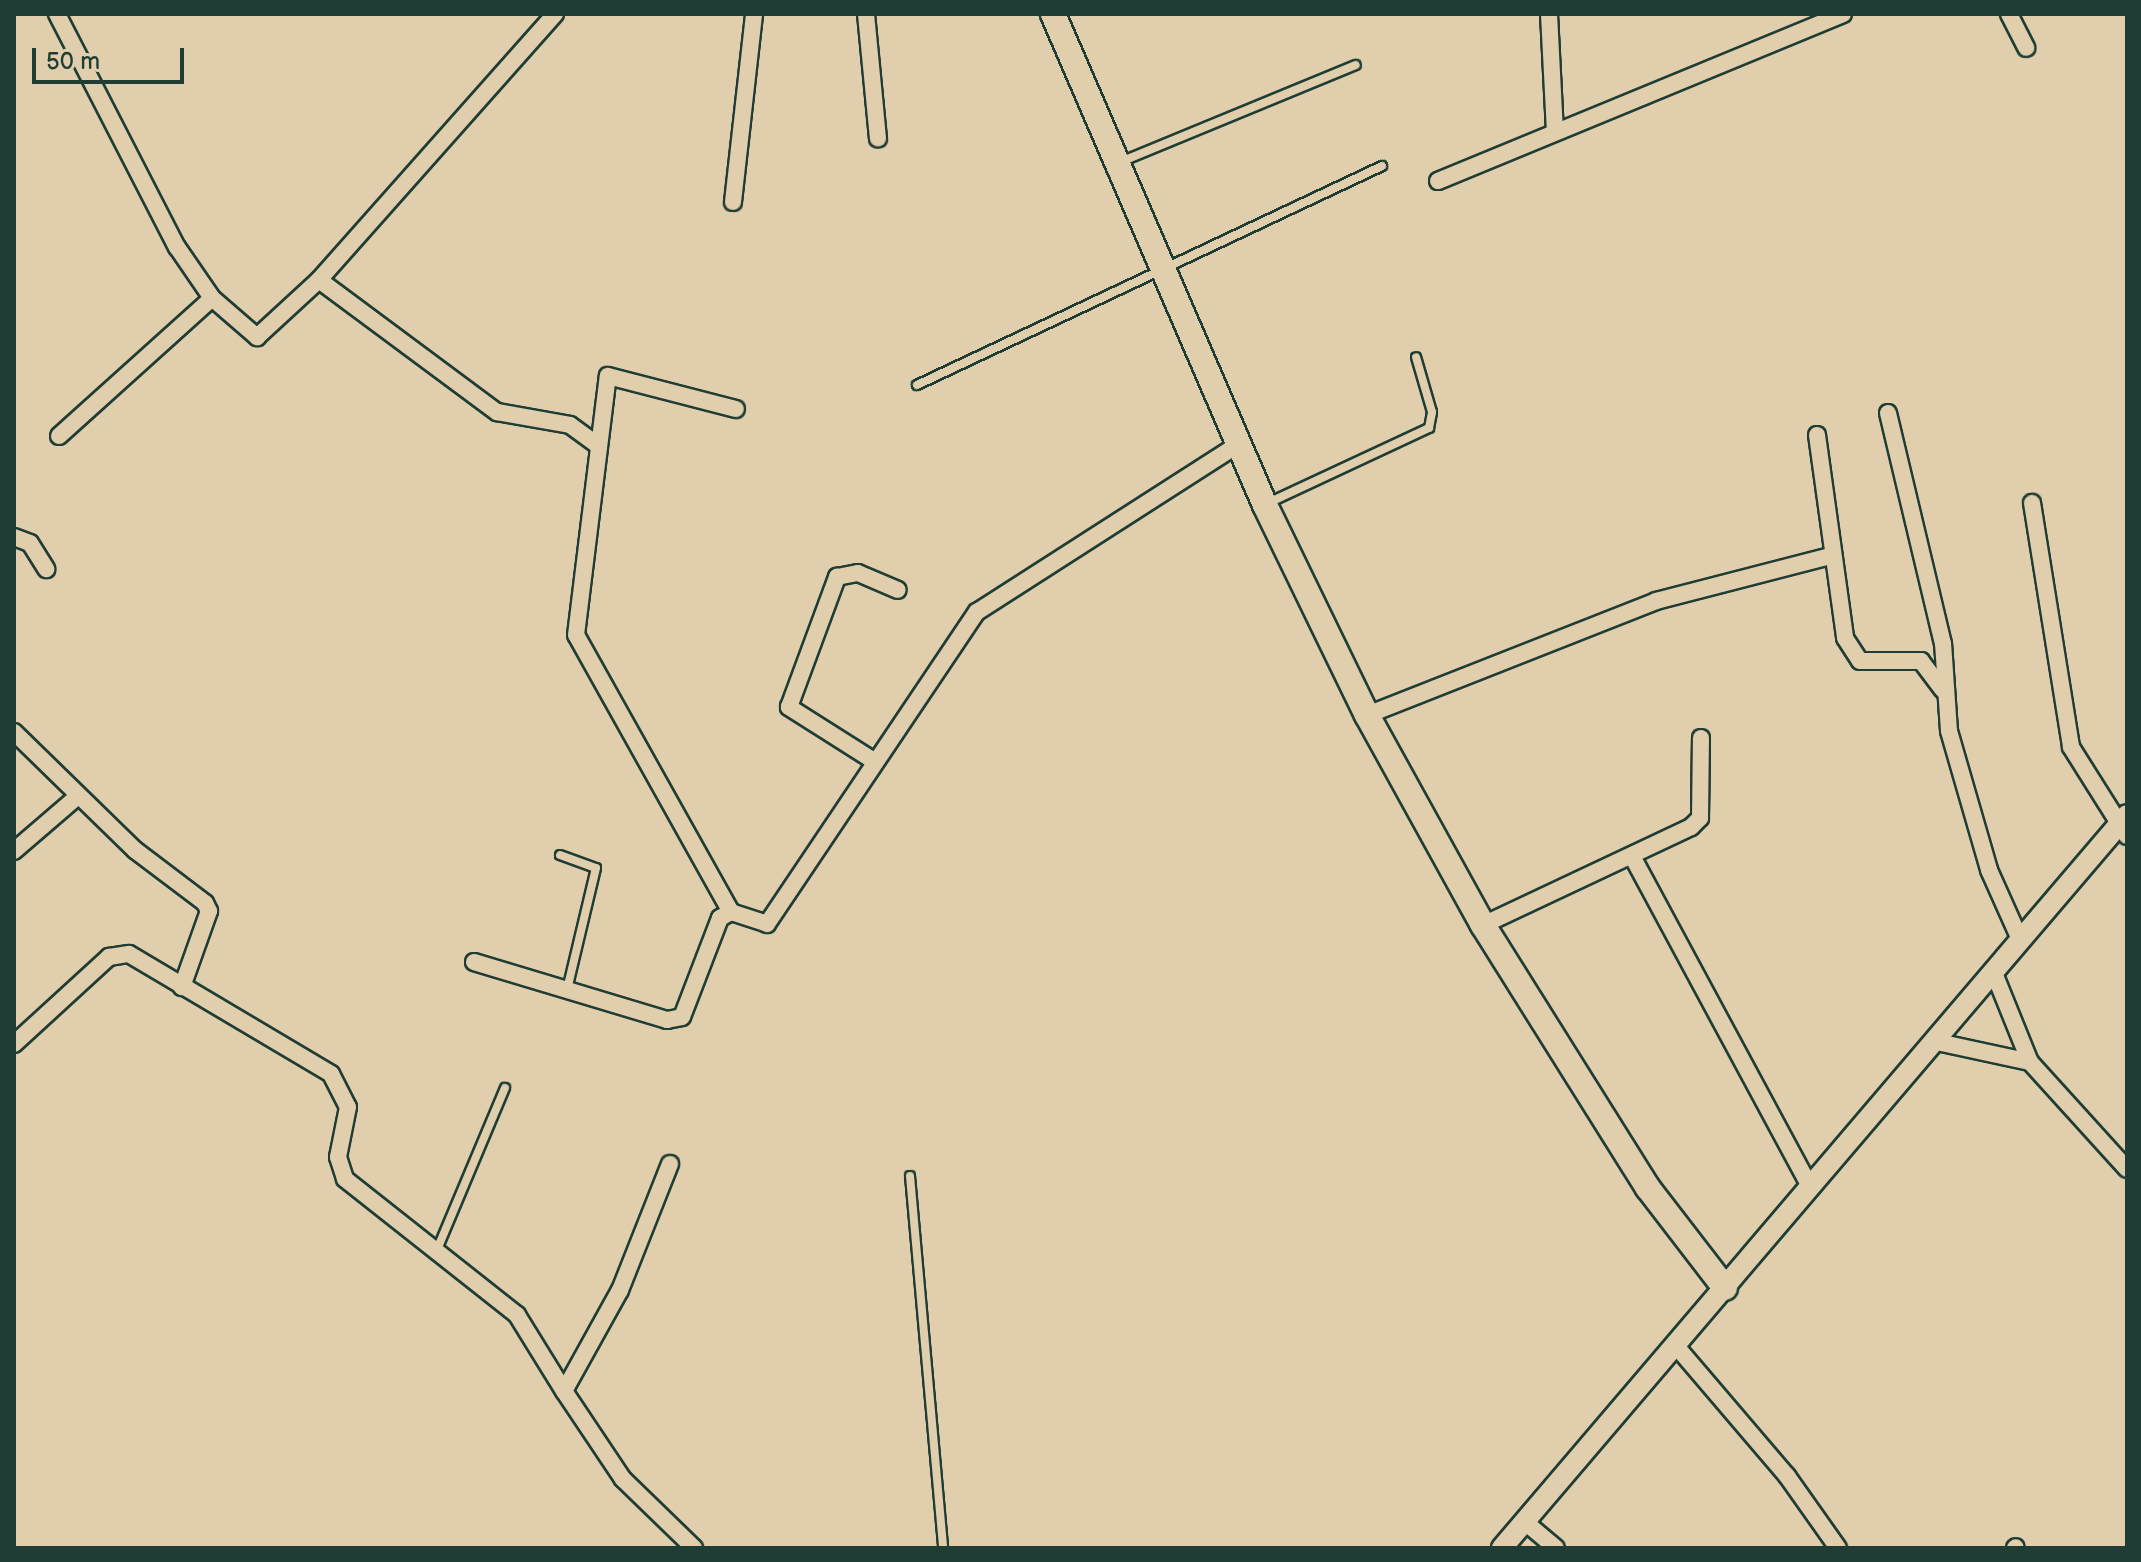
<!DOCTYPE html>
<html>
<head>
<meta charset="utf-8">
<style>
  body { margin:0 }
  #map { position:relative; width:2141px; height:1562px; overflow:hidden; background:#e0ceac; font-family:"Balsamiq Sans",sans-serif }
  div>[style] { position:absolute }
  .roads { filter:drop-shadow(2px 0 #1f3d34) drop-shadow(-2px 0 #1f3d34) drop-shadow(0 2px #1f3d34) drop-shadow(0 -2px #1f3d34) }
  .service>* { height:8px; margin:-4px; padding:0 4px; transform-origin:4px; border-radius:4px; background:#e0ceac }
  .minor>* { height:16px; margin:-8px; padding:0 8px; transform-origin:8px; border-radius:8px; background:#e0ceac }
  .tertiary>* { height:20px; margin:-10px; padding:0 10px; transform-origin:10px; border-radius:10px; background:#e0ceac }
  .secondary>* { height:24px; margin:-12px; padding:0 12px; transform-origin:12px; border-radius:12px; background:#e0ceac }
  span { translate:-50% -50%; white-space:nowrap; text-align:center; line-height:1.15; -webkit-text-stroke:6px #e0ceac; paint-order:stroke }
  .frame { position:absolute; inset:0; border:16px solid #1f3d34; pointer-events:none }
  .scale { position:absolute; left:32px; top:48px; width:152px; height:36px; box-sizing:border-box; border:4px solid #1f3d34; border-top:0; padding-left:10px; font-size:24px; line-height:28px; white-space:nowrap; color:#1f3d34; -webkit-text-stroke:6px #e0ceac; paint-order:stroke }
</style>
</head>
<body>
<div id="map">
  <div class="roads">
    <div class="service">
      <i style="left:1118px;top:163px;width:257px;rotate:-22.4deg"></i>
      <i style="left:917px;top:385px;width:514px;rotate:-25.22deg"></i>
      <i style="left:1266px;top:504px;width:180px;rotate:-25deg"></i>
      <i style="left:1429px;top:428px;width:16px;rotate:-79deg"></i>
      <i style="left:1432px;top:412px;width:57px;rotate:-106.2deg"></i>
      <i style="left:560px;top:855px;width:38px;rotate:20deg"></i>
      <i style="left:596px;top:868px;width:125px;rotate:103.4deg"></i>
      <i style="left:910px;top:1176px;width:373px;rotate:84.9deg"></i>
      <i style="left:436px;top:1252px;width:178px;rotate:-67.2deg"></i>
    </div>
    <div class="minor">
      <i style="left:57px;top:14px;width:262px;rotate:62.8deg"></i>
      <i style="left:177px;top:247px;width:62px;rotate:55.5deg"></i>
      <i style="left:555px;top:14px;width:356px;rotate:131.6deg"></i>
      <i style="left:319px;top:280px;width:222px;rotate:36.6deg"></i>
      <i style="left:497px;top:412px;width:74px;rotate:10.1deg"></i>
      <i style="left:570px;top:425px;width:36px;rotate:36deg"></i>
      <i style="left:866px;top:14px;width:125px;rotate:84.5deg"></i>
      <i style="left:1549px;top:14px;width:118px;rotate:87.1deg"></i>
      <i style="left:2009px;top:14px;width:38px;rotate:63deg"></i>
      <i style="left:1438px;top:181px;width:438px;rotate:-22.4deg"></i>
      <i style="left:733px;top:202px;width:189px;rotate:-83.6deg"></i>
      <i style="left:1888px;top:413px;width:236px;rotate:76.6deg"></i>
      <i style="left:1943px;top:643px;width:88px;rotate:86.1deg"></i>
      <i style="left:1949px;top:731px;width:145px;rotate:73.9deg"></i>
      <i style="left:1989px;top:870px;width:73px;rotate:65.9deg"></i>
      <i style="left:1817px;top:435px;width:205px;rotate:82.1deg"></i>
      <i style="left:1845px;top:638px;width:27px;rotate:57deg"></i>
      <i style="left:1860px;top:661px;width:61px"></i>
      <i style="left:1921px;top:661px;width:36px;rotate:53deg"></i>
      <i style="left:59px;top:436px;width:206px;rotate:-42deg"></i>
      <i style="left:212px;top:298px;width:60px;rotate:40.9deg"></i>
      <i style="left:257px;top:337px;width:84px;rotate:-42.6deg"></i>
      <i style="left:2032px;top:503px;width:247px;rotate:80.9deg"></i>
      <i style="left:2071px;top:747px;width:105px;rotate:57.8deg"></i>
      <i style="left:14px;top:537px;width:17px;rotate:21deg"></i>
      <i style="left:30px;top:543px;width:31px;rotate:58deg"></i>
      <i style="left:1367px;top:715px;width:311px;rotate:-21.5deg"></i>
      <i style="left:1656px;top:601px;width:180px;rotate:-14.5deg"></i>
      <i style="left:14px;top:732px;width:169px;rotate:44.3deg"></i>
      <i style="left:135px;top:850px;width:88px;rotate:37.1deg"></i>
      <i style="left:205px;top:903px;width:9px;rotate:63deg"></i>
      <i style="left:209px;top:911px;width:81px;rotate:109.6deg"></i>
      <i style="left:874px;top:761px;width:101px;rotate:-147.6deg"></i>
      <i style="left:789px;top:707px;width:139px;rotate:-69.7deg"></i>
      <i style="left:837px;top:577px;width:21px;rotate:-11deg"></i>
      <i style="left:858px;top:573px;width:43px;rotate:23deg"></i>
      <i style="left:14px;top:851px;width:84px;rotate:-40.7deg"></i>
      <i style="left:1632px;top:856px;width:375px;rotate:61.7deg"></i>
      <i style="left:731px;top:912px;width:317px;rotate:-119.2deg"></i>
      <i style="left:576px;top:635px;width:261px;rotate:-83deg"></i>
      <i style="left:608px;top:376px;width:132px;rotate:14.5deg"></i>
      <i style="left:1483px;top:925px;width:230px;rotate:-25.2deg"></i>
      <i style="left:1691px;top:827px;width:13px;rotate:-45deg"></i>
      <i style="left:1700px;top:818px;width:80px;rotate:-89.3deg"></i>
      <i style="left:474px;top:962px;width:202px;rotate:16.7deg"></i>
      <i style="left:667px;top:1020px;width:15px;rotate:-11deg"></i>
      <i style="left:682px;top:1017px;width:106px;rotate:-69deg"></i>
      <i style="left:720px;top:918px;width:13px;rotate:-29deg"></i>
      <i style="left:731px;top:912px;width:38px;rotate:18deg"></i>
      <i style="left:767px;top:924px;width:376px;rotate:-56.1deg"></i>
      <i style="left:977px;top:612px;width:311px;rotate:-32.7deg"></i>
      <i style="left:1994px;top:973px;width:96px;rotate:68deg"></i>
      <i style="left:2030px;top:1062px;width:144px;rotate:47.8deg"></i>
      <i style="left:1933px;top:1041px;width:99px;rotate:12.2deg"></i>
      <i style="left:14px;top:1044px;width:129px;rotate:-42.5deg"></i>
      <i style="left:109px;top:957px;width:20px;rotate:-9deg"></i>
      <i style="left:129px;top:954px;width:235px;rotate:30.7deg"></i>
      <i style="left:331px;top:1074px;width:37px;rotate:63deg"></i>
      <i style="left:348px;top:1107px;width:51px;rotate:101.3deg"></i>
      <i style="left:338px;top:1157px;width:23px;rotate:72deg"></i>
      <i style="left:345px;top:1179px;width:219px;rotate:38.3deg"></i>
      <i style="left:517px;top:1315px;width:89px;rotate:58.3deg"></i>
      <i style="left:670px;top:1164px;width:136px;rotate:111.6deg"></i>
      <i style="left:620px;top:1290px;width:115px;rotate:119deg"></i>
      <i style="left:564px;top:1391px;width:106px;rotate:56.2deg"></i>
      <i style="left:623px;top:1479px;width:99px;rotate:44.2deg"></i>
      <i style="left:1676px;top:1346px;width:171px;rotate:49.5deg"></i>
      <i style="left:1787px;top:1476px;width:88px;rotate:54.7deg"></i>
      <i style="left:1525px;top:1522px;width:40px;rotate:40deg"></i>
      <i style="left:2015px;top:1548px;width:1px;rotate:-45deg"></i>
    </div>
    <div class="tertiary">
      <i style="left:1502px;top:1548px;width:963px;rotate:-49.55deg"></i>
    </div>
    <div class="secondary">
      <i style="left:1053px;top:14px;width:535px;rotate:66.65deg"></i>
      <i style="left:1265px;top:505px;width:233px;rotate:64.1deg"></i>
      <i style="left:1367px;top:715px;width:240px;rotate:61.1deg"></i>
      <i style="left:1483px;top:925px;width:310px;rotate:57.9deg"></i>
      <i style="left:1648px;top:1188px;width:126px;rotate:52.4deg"></i>
    </div>
  </div>
  <div class="frame"></div>
  <div class="scale">50 m</div>
</div>
</body>
</html>
